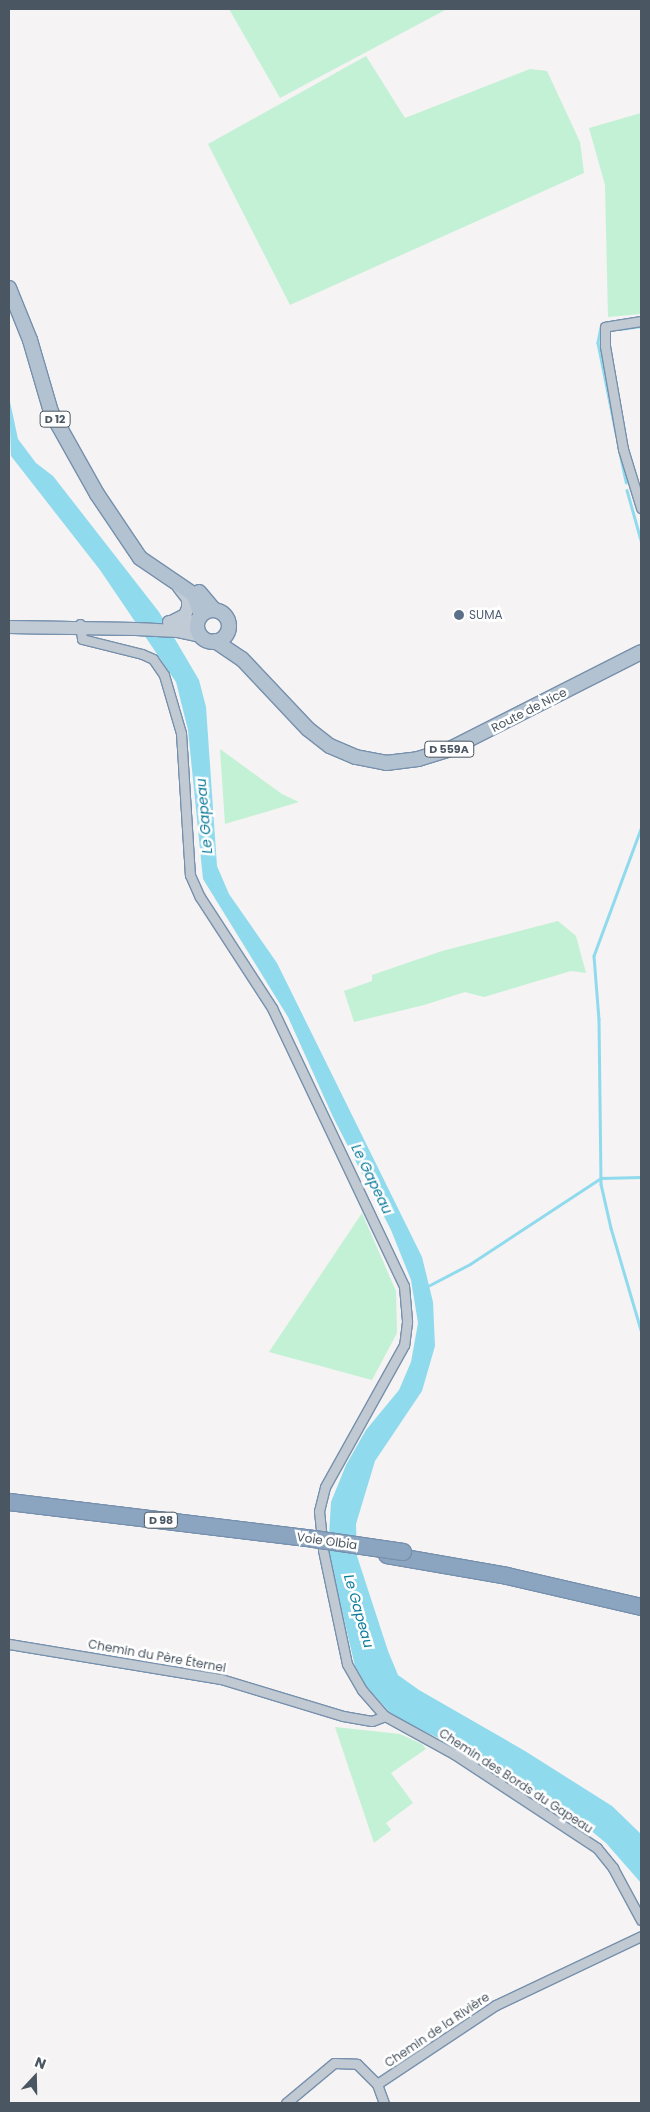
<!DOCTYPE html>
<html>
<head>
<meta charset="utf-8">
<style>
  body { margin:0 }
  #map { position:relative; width:650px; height:2112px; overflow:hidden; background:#f5f3f3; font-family:Poppins,sans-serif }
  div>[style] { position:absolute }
  .green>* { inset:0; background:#c3f1d5 }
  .water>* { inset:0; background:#90daee }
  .stream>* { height:2.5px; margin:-1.25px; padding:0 1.25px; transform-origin:1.25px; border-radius:1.25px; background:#90daee }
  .roads { filter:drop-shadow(1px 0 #7690ad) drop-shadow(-1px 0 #7690ad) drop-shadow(0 1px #7690ad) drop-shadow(0 -1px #7690ad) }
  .street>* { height:9px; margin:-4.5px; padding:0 4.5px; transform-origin:4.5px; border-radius:4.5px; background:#c1cad2 }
  .secondary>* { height:12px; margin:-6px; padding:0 6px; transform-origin:6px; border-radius:6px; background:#c1cbd6 }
  .primary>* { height:14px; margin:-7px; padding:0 7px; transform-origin:7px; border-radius:7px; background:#b3c2d1 }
  .primary>.ring { margin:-7px; padding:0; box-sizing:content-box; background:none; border:14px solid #b3c2d1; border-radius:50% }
  .highway>* { height:16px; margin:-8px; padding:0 8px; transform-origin:8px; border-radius:8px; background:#8ba5c1 }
  .bridges { filter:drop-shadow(1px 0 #7690ad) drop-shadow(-1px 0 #7690ad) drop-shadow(0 1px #7690ad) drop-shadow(0 -1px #7690ad) }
  .highway-bridge>* { height:16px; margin:-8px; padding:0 8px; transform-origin:8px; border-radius:8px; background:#8ba5c1 }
  .dots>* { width:14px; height:14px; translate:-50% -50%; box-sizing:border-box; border:2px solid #fff; border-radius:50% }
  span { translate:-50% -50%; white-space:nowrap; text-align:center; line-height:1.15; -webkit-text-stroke:5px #fff; paint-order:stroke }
  .shield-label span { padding:1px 4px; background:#fff; border:1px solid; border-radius:4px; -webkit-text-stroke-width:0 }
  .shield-label { font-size:11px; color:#4a5661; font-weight:700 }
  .service-label { font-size:12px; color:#4e5e75 }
  .left { translate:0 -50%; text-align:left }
  .street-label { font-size:12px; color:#4a5661 }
  .water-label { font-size:14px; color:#0c7c9b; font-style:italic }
  .frame { position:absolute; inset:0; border:10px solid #4a5661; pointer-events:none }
  .north { position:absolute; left:10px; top:2052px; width:50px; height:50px; -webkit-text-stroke:4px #fff; paint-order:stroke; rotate:21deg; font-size:14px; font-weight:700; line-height:20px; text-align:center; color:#4a5661 }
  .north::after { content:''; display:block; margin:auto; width:18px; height:22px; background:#4a5661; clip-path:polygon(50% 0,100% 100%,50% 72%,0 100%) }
</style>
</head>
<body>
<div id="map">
  <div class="green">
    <i style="clip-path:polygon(229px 9px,447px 9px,280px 98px)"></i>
    <i style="clip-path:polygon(366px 56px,405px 118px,530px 69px,547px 71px,580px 142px,584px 173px,290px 305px,208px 144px)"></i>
    <i style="clip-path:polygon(641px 113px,641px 314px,608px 317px,605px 185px,589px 128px)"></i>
    <i style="clip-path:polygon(220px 749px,282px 794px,299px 802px,225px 824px)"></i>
    <i style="clip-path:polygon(558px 921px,576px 936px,586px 973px,571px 971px,484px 997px,465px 992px,424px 1005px,354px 1022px,344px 991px,372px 981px,372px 975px,442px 951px)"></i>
    <i style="clip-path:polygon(362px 1213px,396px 1291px,397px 1333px,372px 1380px,269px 1352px)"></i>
    <i style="clip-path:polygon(335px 1727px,400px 1734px,422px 1744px,426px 1749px,391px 1773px,413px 1803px,386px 1823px,391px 1830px,374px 1843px)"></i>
  </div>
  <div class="water">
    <i style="clip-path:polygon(9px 397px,18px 439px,36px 463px,53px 476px,159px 612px,199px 680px,206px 707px,217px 866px,229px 894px,277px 963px,422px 1257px,433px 1302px,435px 1346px,422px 1391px,375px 1461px,356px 1524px,357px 1556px,388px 1651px,398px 1675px,419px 1690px,525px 1751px,612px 1806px,641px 1834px,641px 1883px,606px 1843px,572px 1815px,469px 1753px,393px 1716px,367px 1687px,355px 1666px,328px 1552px,331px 1502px,346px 1465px,366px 1430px,399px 1390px,411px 1362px,418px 1323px,411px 1280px,391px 1230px,333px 1117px,288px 1017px,203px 879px,188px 730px,176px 682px,100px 570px,11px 456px)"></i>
  </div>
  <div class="stream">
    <i style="left:601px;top:327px;width:16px;rotate:101deg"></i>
    <i style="left:598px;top:343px;width:92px;rotate:78.7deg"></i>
    <i style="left:620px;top:329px;width:21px;rotate:-8deg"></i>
    <i style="left:620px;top:453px;width:30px;rotate:78deg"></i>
    <i style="left:627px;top:490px;width:52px;rotate:74.4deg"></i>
    <i style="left:641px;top:829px;width:135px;rotate:110.3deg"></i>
    <i style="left:594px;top:956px;width:63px;rotate:85.5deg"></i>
    <i style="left:599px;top:1019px;width:165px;rotate:89.3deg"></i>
    <i style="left:601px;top:1184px;width:45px;rotate:77.2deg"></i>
    <i style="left:611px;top:1228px;width:106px;rotate:73.6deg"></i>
    <i style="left:428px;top:1286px;width:47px;rotate:-27.6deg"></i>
    <i style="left:470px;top:1264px;width:157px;rotate:-33.3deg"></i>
    <i style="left:601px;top:1178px;width:40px;rotate:-1.4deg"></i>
  </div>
  <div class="roads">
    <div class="street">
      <i style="left:641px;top:321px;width:36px;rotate:171deg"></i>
      <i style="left:605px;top:327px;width:19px;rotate:90deg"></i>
      <i style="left:605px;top:346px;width:105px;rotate:80.1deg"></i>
      <i style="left:623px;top:449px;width:62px;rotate:73deg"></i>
      <i style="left:80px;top:624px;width:15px;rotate:82deg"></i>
      <i style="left:82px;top:639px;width:62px;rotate:14deg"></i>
      <i style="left:142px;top:654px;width:12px;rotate:24deg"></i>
      <i style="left:153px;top:659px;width:19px;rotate:55deg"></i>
      <i style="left:164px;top:675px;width:60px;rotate:73.7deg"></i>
      <i style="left:181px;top:733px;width:142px;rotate:86.4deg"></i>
      <i style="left:190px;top:875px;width:24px;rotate:66deg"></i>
      <i style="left:200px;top:897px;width:132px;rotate:57deg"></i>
      <i style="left:272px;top:1008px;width:308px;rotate:64.6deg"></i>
      <i style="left:404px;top:1286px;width:36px;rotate:85deg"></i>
      <i style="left:407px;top:1322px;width:23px;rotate:97deg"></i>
      <i style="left:404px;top:1345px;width:162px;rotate:119.1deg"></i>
      <i style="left:325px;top:1487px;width:25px;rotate:104deg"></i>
      <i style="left:319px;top:1511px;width:39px;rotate:84deg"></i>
      <i style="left:323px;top:1550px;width:116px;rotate:78.1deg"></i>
      <i style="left:347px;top:1664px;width:30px;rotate:60deg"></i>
      <i style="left:362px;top:1690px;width:35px;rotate:49deg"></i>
      <i style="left:385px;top:1716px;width:79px;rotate:28.8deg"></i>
      <i style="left:454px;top:1754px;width:171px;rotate:33.3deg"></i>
      <i style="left:597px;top:1848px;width:26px;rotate:51deg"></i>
      <i style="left:613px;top:1868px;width:59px;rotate:61.7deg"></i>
      <i style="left:9px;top:1644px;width:215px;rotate:9.4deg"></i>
      <i style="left:221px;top:1679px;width:127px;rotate:16.9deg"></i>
      <i style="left:343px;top:1716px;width:29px;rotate:10deg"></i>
      <i style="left:372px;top:1721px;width:14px;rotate:-21deg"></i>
      <i style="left:377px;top:2084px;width:20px;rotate:70deg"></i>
      <i style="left:286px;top:2103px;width:62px;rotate:-39.8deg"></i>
      <i style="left:334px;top:2063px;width:23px;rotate:2deg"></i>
      <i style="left:357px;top:2064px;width:28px;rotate:45deg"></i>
      <i style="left:377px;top:2084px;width:143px;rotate:-33.6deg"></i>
      <i style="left:496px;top:2005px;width:161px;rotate:-25.4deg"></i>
    </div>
    <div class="secondary">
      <i style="left:169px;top:622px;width:18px;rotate:3deg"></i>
      <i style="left:187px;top:623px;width:11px;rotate:-15deg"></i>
      <i style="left:171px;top:622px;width:16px;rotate:-27deg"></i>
      <i style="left:185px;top:615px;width:8px;rotate:-67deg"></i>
      <i style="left:188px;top:608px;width:9px;rotate:-90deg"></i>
      <i style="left:188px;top:599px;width:15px;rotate:-127deg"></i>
      <i style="left:9px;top:627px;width:127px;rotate:0.9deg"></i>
      <i style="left:136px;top:629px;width:41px;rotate:2.8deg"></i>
      <i style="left:177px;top:631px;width:25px;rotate:12deg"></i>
    </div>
    <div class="primary">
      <i style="left:9px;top:288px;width:56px;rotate:68deg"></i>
      <i style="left:30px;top:340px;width:75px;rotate:73.7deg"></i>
      <i style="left:51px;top:412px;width:94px;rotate:60.7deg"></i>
      <i style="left:97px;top:494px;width:77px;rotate:56.1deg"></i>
      <i style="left:140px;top:558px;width:64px;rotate:34.2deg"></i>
      <i style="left:193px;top:594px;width:22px;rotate:69deg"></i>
      <i style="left:199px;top:592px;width:23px;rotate:50deg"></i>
      <i class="ring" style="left:197px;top:610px;width:18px;height:18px"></i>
      <i style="left:215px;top:641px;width:32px;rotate:34deg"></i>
      <i style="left:242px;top:659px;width:96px;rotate:46.7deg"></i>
      <i style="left:308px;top:729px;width:28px;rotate:38deg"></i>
      <i style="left:330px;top:746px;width:28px;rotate:23deg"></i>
      <i style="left:356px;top:757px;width:31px;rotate:11deg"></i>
      <i style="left:386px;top:763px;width:32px;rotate:-7deg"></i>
      <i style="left:418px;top:759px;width:34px;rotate:-17deg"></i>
      <i style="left:450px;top:749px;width:214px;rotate:-26.9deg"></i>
    </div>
    <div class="highway">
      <i style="left:9px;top:1502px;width:307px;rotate:6.9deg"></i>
      <i style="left:387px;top:1555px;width:122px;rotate:9.9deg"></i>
      <i style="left:507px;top:1576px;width:138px;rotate:13deg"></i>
    </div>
  </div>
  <div class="bridges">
    <div class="highway-bridge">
      <i style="left:314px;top:1539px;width:90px;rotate:8.3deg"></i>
    </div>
  </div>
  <div class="dots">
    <i style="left:459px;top:615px;background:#5c6f8a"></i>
  </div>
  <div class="shield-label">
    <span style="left:55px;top:419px">D 12</span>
    <span style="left:449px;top:749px">D 559A</span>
    <span style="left:161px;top:1520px">D 98</span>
  </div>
  <div class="service-label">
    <span class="left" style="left:469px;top:615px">SUMA</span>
  </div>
  <div class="street-label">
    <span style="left:529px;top:710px;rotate:-27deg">Route de Nice</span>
    <span style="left:327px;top:1541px;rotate:8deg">Voie Olbia</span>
    <span style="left:157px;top:1656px;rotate:10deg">Chemin du Père Éternel</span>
    <span style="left:516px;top:1781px;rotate:33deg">Chemin des Bords du Gapeau</span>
    <span style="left:437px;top:2030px;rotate:-34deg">Chemin de la Rivière</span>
  </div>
  <div class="water-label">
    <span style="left:204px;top:816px;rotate:-95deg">Le Gapeau</span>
    <span style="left:372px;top:1179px;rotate:64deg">Le Gapeau</span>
    <span style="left:359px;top:1611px;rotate:74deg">Le Gapeau</span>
  </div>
  <div class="frame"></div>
  <div class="north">N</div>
</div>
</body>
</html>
